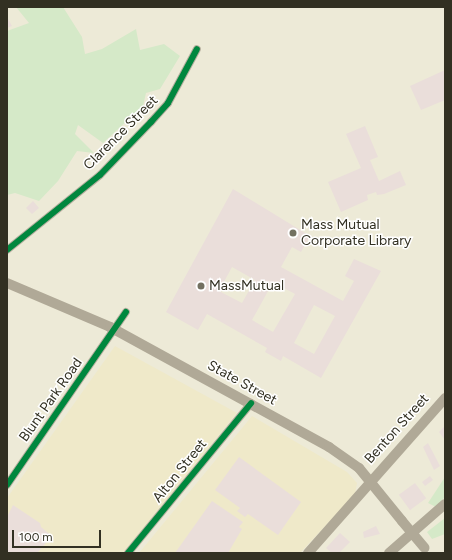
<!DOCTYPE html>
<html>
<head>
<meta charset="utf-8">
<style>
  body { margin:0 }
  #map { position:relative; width:452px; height:560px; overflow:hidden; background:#edead7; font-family:Figtree,sans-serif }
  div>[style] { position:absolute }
  .built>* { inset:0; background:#efe9c9 }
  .green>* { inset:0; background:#d5e9c8 }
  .building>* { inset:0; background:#eadeda; transform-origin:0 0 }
  .minor>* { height:8px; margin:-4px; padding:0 4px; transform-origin:4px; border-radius:4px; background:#b7b0a0 }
  .major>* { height:10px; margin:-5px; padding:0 5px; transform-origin:5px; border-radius:5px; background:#b0a997 }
  .major-bridge>* { height:10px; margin:-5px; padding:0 5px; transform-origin:5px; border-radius:5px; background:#b0a997 }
  .cycleway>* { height:6px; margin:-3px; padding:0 3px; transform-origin:3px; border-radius:3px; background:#00873e }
  .dots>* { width:11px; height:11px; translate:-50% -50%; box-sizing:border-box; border:2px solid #fff; border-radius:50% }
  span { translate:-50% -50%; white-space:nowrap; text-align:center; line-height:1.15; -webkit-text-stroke:3px #fff; paint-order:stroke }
  .street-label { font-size:14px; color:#323022 }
  .poi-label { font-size:14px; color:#323022 }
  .left { translate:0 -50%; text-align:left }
  .frame { position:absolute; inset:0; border:8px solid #323022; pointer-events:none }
  .scale { position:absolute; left:12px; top:530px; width:89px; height:18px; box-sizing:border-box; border:2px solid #323022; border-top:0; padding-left:5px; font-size:12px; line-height:14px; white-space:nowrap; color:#323022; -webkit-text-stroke:3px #fff; paint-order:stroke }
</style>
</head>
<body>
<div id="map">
  <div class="built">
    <i style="clip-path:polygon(115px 346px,237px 413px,123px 553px,7px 553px,7px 498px)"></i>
    <i style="clip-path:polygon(252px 416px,347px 472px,357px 483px,355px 494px,300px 553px,139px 553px)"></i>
  </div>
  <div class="green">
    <i style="clip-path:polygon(16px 7px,63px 7px,82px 37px,85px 54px,102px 49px,136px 29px,140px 50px,164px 44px,180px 56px,160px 89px,146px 93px,143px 106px,103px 143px,78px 125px,75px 134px,94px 153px,77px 151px,58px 181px,39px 201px,15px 193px,7px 195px,7px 31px,29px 23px)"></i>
    <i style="clip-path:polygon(445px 477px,445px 497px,436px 507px,428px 503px)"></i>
    <i style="clip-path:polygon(445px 518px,445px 534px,432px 539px,427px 532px)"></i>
  </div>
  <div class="building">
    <i style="clip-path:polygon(7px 17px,12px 26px,7px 28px)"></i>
    <i style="clip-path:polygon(445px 70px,445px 100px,421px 110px,410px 86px)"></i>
    <i style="clip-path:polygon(365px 126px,378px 157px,370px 160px,379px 181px,400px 171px,406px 185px,384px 194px,377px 195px,376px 192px,367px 195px,368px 200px,341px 212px,328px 182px,361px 168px,346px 134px)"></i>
    <i style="clip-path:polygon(evenodd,233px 189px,310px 236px,301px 252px,292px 247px,281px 267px,343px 301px,354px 281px,345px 276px,354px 259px,381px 271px,321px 378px,283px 356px,281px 361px,265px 352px,267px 348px,207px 314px,198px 330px,166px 312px,233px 189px,232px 267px,255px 280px,242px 303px,219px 291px,232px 267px,233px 189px,273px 282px,295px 294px,273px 332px,252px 320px,273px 282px,233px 189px,314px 305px,335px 316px,314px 354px,294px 343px,314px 305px)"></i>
    <i style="clip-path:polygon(33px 201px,39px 208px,32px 214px,26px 208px)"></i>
    <i style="clip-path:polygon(444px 427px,445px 428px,445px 440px,439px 432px)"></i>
    <i style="clip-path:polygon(428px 443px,440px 466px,434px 470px,423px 447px)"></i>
    <i style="clip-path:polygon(239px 457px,301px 502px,278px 535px,248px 514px,245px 517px,237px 511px,240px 508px,215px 490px)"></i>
    <i style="left:430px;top:476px;width:5px;height:10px;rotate:53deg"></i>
    <i style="left:415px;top:483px;width:19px;height:20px;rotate:54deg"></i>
    <i style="clip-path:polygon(212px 501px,243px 522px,239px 527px,242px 529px,228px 553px,175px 553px)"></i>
    <i style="clip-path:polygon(13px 505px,40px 523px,41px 527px,52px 536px,37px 553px,7px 553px,7px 517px)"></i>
    <i style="clip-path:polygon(376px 526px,380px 534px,364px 538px,363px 532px)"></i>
    <i style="clip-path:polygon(340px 533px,350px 542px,339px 553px,332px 553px,326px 548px)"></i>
  </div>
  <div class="minor">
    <i style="left:7px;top:250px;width:119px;rotate:-38.9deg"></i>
    <i style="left:100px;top:175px;width:74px;rotate:-46.1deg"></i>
    <i style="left:151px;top:122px;width:25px;rotate:-48deg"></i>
    <i style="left:168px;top:103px;width:61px;rotate:-61.8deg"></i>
    <i style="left:7px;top:485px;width:210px;rotate:-55.5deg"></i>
    <i style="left:128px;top:553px;width:194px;rotate:-50.6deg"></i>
  </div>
  <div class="major">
    <i style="left:7px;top:283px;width:112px;rotate:23.1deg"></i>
    <i style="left:110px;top:327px;width:250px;rotate:28.7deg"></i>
    <i style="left:329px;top:447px;width:37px;rotate:35deg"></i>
    <i style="left:359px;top:468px;width:68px;rotate:50.9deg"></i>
    <i style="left:308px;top:553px;width:207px;rotate:-48.5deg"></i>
    <i style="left:389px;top:553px;width:74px;rotate:-41.2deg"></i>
  </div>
  <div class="major-bridge">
    <i style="left:402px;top:521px;width:35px;rotate:50deg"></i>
  </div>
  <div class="cycleway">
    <i style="left:7px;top:250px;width:119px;rotate:-38.9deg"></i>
    <i style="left:100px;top:175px;width:74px;rotate:-46.1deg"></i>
    <i style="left:151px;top:122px;width:25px;rotate:-48deg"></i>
    <i style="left:168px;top:103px;width:61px;rotate:-61.8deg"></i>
    <i style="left:7px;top:485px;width:210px;rotate:-55.5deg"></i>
    <i style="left:128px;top:553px;width:194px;rotate:-50.6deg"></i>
  </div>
  <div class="dots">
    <i style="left:293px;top:233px;background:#737161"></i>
    <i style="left:201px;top:286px;background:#737161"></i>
  </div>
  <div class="street-label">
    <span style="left:121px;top:133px;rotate:-45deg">Clarence Street</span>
    <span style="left:242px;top:383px;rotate:29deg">State Street</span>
    <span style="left:51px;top:400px;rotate:-55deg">Blunt Park Road</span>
    <span style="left:397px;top:429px;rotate:-48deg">Benton Street</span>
    <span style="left:180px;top:471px;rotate:-51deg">Alton Street</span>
  </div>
  <div class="poi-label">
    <span class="left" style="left:301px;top:233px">Mass Mutual<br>Corporate Library</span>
    <span class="left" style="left:209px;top:286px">MassMutual</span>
  </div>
  <div class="frame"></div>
  <div class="scale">100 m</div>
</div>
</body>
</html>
